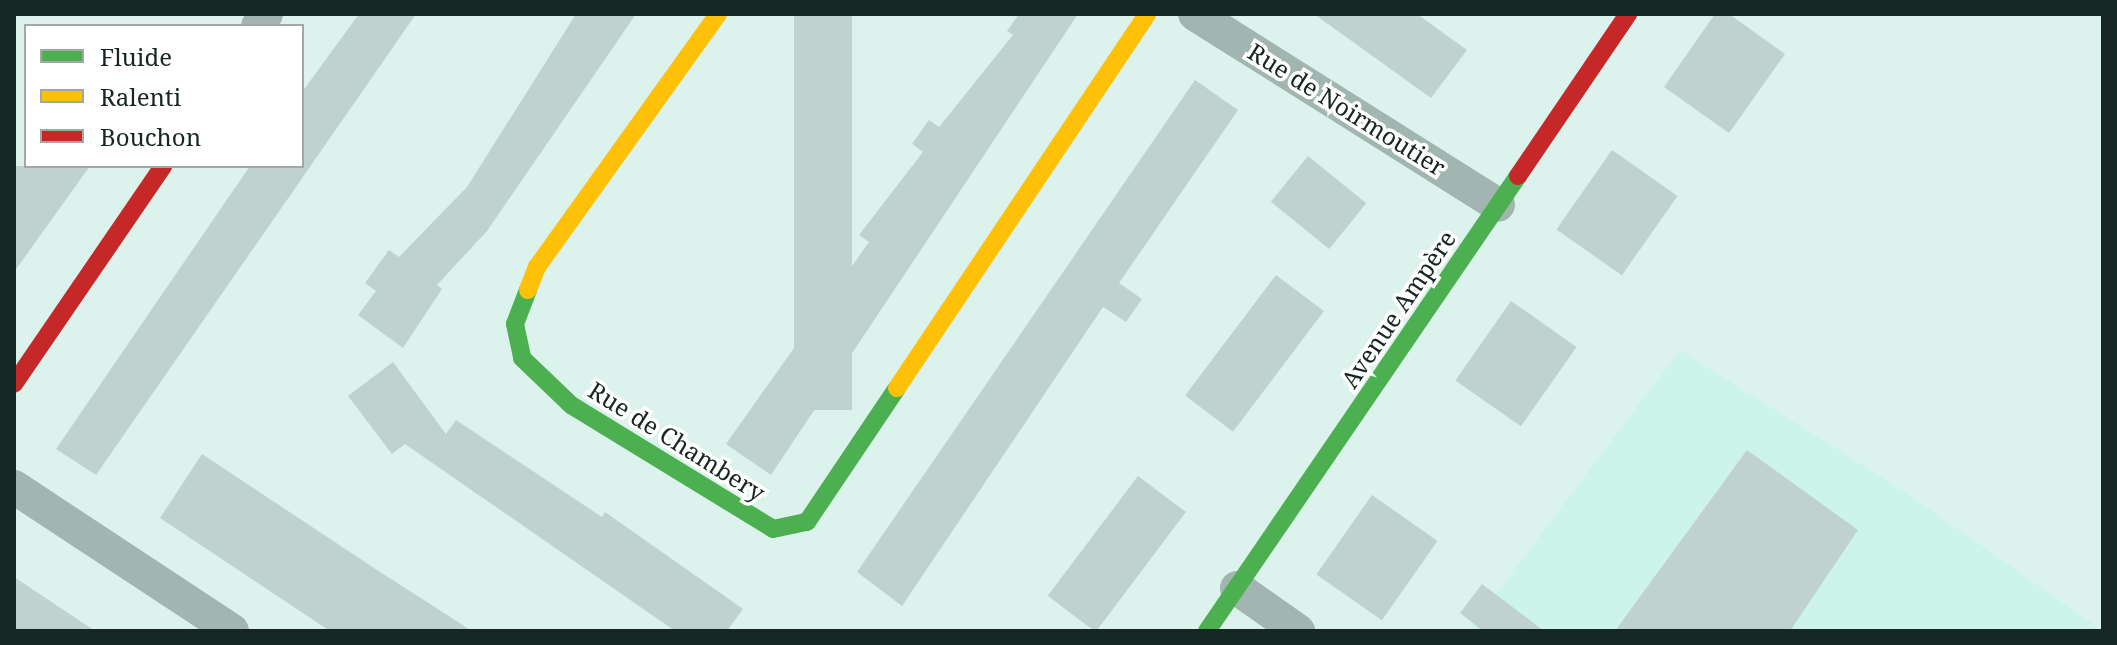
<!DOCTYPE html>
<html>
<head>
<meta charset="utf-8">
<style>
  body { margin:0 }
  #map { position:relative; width:2117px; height:645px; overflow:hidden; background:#dcf2ec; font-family:"Noto Serif",serif }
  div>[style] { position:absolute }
  .built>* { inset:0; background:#cdf4e9 }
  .building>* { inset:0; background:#c0d2cd; transform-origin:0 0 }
  .street>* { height:34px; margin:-17px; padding:0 17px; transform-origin:17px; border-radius:17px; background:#a1b6b0 }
  .fast>* { height:18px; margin:-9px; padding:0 9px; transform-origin:9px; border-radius:9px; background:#4caf50 }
  .slow>* { height:18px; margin:-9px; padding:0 9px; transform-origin:9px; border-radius:9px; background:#ffc107 }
  .jam>* { height:18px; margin:-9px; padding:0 9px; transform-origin:9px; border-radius:9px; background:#c62828 }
  span { translate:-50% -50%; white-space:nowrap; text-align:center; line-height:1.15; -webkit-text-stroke:7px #fff; paint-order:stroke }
  .street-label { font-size:24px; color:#162622 }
  .frame { position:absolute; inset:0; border:16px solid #162622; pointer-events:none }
  .legend { position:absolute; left:24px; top:24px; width:280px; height:144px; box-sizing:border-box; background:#fff; border:2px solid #a2a8a7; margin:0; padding:10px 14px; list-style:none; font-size:24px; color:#162622 }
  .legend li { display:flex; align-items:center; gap:16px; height:40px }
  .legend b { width:40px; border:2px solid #a2a8a7 }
</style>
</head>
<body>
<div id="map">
  <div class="built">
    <i style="clip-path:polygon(1680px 350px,1902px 490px,2103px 631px,1468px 631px)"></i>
  </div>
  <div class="building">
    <i style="clip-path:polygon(359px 14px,416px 14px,96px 475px,56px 449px,250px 166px,302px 166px,302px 92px)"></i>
    <i style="clip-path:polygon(576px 14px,636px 14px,487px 231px,437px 285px,442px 289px,403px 348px,358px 315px,376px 291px,365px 283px,389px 250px,399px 257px,467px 187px)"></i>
    <i style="left:794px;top:14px;width:58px;height:396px"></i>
    <i style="clip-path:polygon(1019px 14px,1078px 14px,771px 475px,726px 444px,869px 242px,859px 235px,923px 152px,912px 144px,929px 120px,939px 127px,1013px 35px,1007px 31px)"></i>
    <i style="clip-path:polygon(1314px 14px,1417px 14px,1467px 50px,1431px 98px)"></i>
    <i style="clip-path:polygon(1715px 14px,1729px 14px,1785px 54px,1729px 133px,1664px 87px)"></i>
    <i style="clip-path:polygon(1195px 80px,1238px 110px,1119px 283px,1142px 299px,1126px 322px,1103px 307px,902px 606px,857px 572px)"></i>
    <i style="left:1612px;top:150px;width:80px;height:97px;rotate:35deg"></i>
    <i style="left:1308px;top:156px;width:75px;height:59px;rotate:39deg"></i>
    <i style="clip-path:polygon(14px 166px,90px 166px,14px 272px)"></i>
    <i style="left:1276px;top:275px;width:60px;height:151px;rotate:37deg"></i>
    <i style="left:1511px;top:301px;width:80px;height:97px;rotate:35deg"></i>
    <i style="clip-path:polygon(393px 362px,446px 434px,456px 420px,602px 517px,605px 512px,743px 609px,727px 631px,675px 631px,405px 444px,392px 454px,348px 396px)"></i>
    <i style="clip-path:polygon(1747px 450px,1858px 530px,1790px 631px,1615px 631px)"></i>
    <i style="clip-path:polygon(202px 454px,377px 570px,472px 631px,330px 631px,160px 518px)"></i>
    <i style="left:1138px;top:476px;width:60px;height:150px;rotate:37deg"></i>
    <i style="left:1372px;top:495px;width:80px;height:97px;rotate:35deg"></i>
    <i style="clip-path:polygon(14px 577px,95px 631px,14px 631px)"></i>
    <i style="clip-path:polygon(1482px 584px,1544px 631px,1483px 631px,1460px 613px)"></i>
  </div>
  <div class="street">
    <i style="left:1195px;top:14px;width:358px;rotate:32.2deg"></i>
    <i style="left:258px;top:26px;width:14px;rotate:-56deg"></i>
    <i style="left:14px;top:487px;width:261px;rotate:33.4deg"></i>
    <i style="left:1237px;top:588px;width:75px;rotate:35.2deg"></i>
  </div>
  <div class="fast">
    <i style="left:528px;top:290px;width:36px;rotate:111deg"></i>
    <i style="left:515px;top:324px;width:35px;rotate:78deg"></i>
    <i style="left:522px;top:358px;width:68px;rotate:43.8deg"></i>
    <i style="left:571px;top:405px;width:237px;rotate:31.5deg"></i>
    <i style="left:773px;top:529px;width:35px;rotate:-12deg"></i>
    <i style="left:807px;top:522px;width:161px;rotate:-56.1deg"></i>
    <i style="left:1207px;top:631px;width:551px;rotate:-55.65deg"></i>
  </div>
  <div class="slow">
    <i style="left:528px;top:290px;width:25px;rotate:-69deg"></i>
    <i style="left:537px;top:267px;width:311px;rotate:-54.4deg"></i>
    <i style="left:897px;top:388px;width:450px;rotate:-56.2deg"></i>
  </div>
  <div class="jam">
    <i style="left:1518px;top:176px;width:196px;rotate:-55.8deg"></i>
    <i style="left:14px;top:384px;width:264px;rotate:-55.6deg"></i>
  </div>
  <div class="street-label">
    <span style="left:1347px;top:109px;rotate:32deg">Rue de Noirmoutier</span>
    <span style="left:1398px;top:309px;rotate:-56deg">Avenue Ampère</span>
    <span style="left:677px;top:441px;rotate:32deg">Rue de Chambery</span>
  </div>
  <div class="frame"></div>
  <ul class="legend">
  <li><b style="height:10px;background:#4caf50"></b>Fluide</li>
  <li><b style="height:10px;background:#ffc107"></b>Ralenti</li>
  <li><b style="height:10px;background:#c62828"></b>Bouchon</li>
  </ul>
</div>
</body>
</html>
